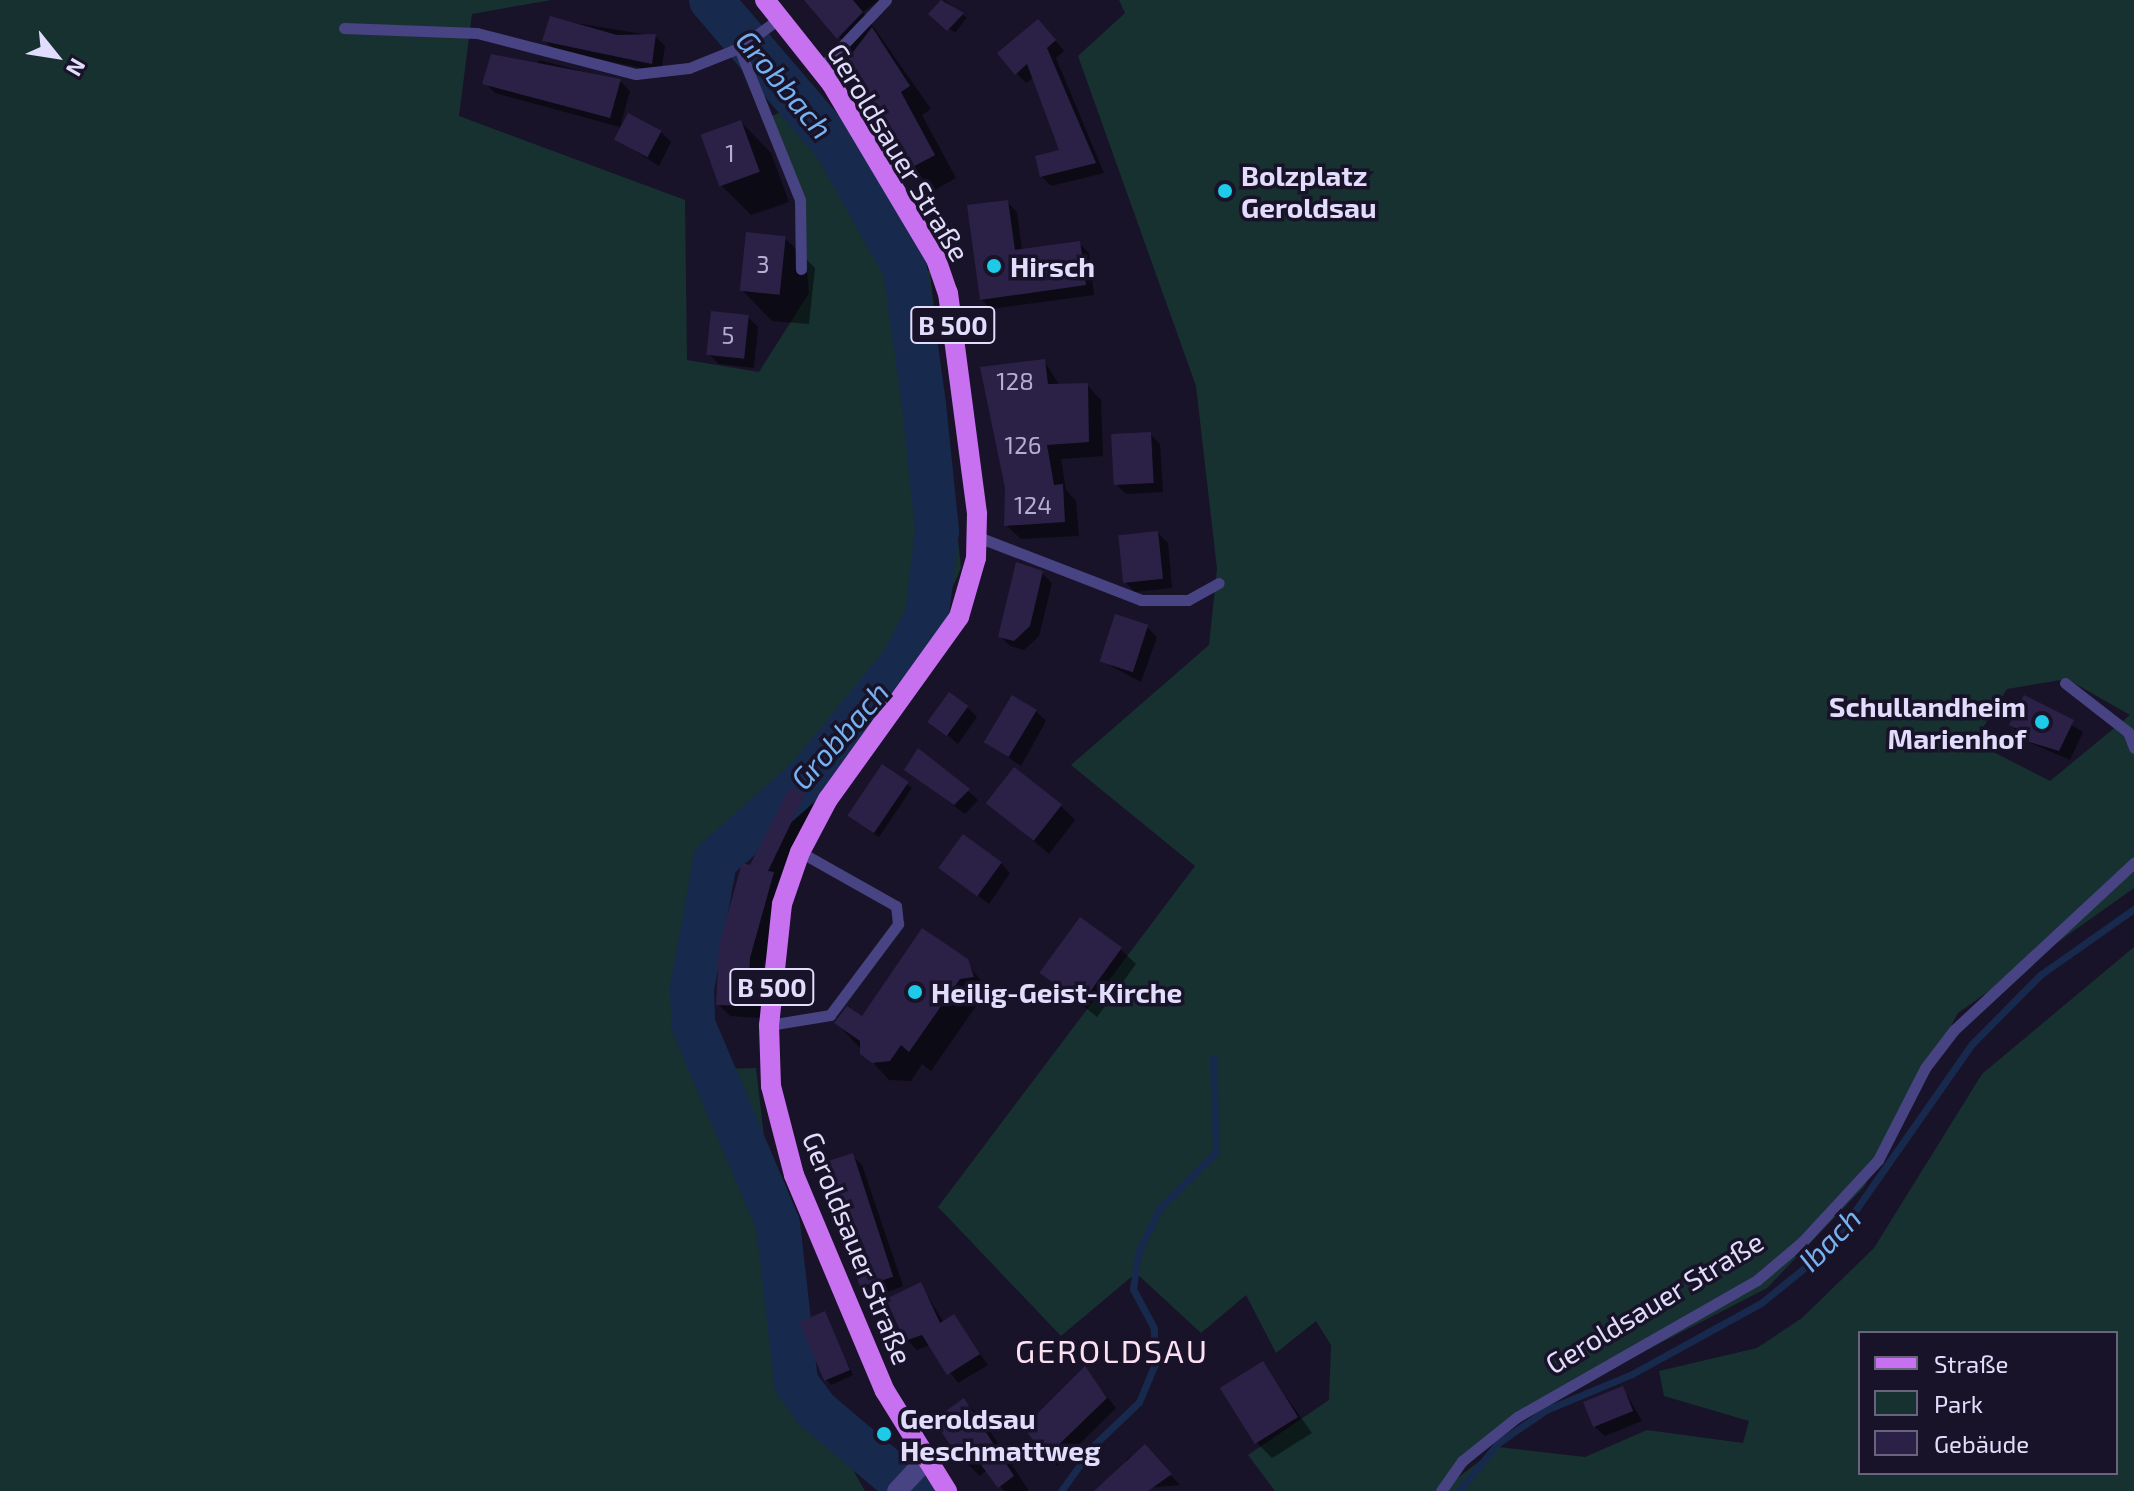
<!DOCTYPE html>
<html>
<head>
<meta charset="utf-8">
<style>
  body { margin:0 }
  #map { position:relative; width:2134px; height:1491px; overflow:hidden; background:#181328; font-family:"Exo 2",sans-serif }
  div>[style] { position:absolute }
  .green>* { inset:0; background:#173131 }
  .shadow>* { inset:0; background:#0007; transform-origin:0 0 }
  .stream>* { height:7px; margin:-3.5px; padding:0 3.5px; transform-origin:3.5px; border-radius:3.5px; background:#172a4d }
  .river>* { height:44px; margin:-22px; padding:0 22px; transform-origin:22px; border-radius:22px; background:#172a4d }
  .building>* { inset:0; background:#2b2147; transform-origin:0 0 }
  .lane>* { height:11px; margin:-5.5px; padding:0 5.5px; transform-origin:5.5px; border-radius:5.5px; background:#484382 }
  .street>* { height:20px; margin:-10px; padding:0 10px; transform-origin:10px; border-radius:10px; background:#484382 }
  .primary>* { height:20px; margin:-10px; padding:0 10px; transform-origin:10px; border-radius:10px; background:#c770f0 }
  .dots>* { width:22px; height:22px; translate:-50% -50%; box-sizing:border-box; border:4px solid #181328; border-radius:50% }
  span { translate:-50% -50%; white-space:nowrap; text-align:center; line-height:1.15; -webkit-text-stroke:7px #181328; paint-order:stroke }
  .number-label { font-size:24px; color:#b4aecf }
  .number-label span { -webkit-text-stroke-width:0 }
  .shield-label span { padding:2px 6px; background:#181328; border:2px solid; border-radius:6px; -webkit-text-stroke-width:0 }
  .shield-label { font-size:26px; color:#e2ddfc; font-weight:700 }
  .street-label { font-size:28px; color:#e2ddfc }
  .poi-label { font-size:28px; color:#e2ddfc; font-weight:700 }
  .left { translate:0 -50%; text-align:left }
  .right { translate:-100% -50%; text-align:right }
  .water-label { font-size:30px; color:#76b2f1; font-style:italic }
  .quarter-label { font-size:32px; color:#fcdff0; letter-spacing:2px }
  .legend { position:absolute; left:1858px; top:1331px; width:260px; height:144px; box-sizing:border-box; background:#181328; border:2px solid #69647d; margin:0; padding:10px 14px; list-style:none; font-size:24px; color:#e2ddfc }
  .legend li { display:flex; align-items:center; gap:16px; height:40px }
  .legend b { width:40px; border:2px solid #69647d }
  .north { position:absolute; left:16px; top:16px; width:80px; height:80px; -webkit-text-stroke:6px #181328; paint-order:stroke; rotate:120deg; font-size:22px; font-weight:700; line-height:32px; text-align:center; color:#e2ddfc }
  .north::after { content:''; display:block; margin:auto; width:28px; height:36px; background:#e2ddfc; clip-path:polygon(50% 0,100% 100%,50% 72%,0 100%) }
</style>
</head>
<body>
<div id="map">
  <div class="green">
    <i style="clip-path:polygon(0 0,551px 0,472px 14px,459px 116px,685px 200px,687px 360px,759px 372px,809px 293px,800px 200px,772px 116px,797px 104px,867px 210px,930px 272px,961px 568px,933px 631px,807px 792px,770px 815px,725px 861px,700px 1015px,719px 1069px,756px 1068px,768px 1171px,788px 1237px,801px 1378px,865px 1491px,0 1491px)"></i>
    <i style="clip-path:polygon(evenodd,1119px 0,2134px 0,2134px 888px,1958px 1013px,1864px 1187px,1767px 1288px,1517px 1417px,1443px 1489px,1498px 1447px,1585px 1457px,1647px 1430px,1743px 1443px,1749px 1421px,1664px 1396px,1659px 1371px,1757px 1348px,1802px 1318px,1874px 1248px,1982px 1074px,2134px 947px,2134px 1491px,1275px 1491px,1248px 1455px,1329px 1400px,1331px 1345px,1316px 1321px,1276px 1353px,1246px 1295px,1201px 1333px,1136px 1273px,1061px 1336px,938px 1207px,1195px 866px,1071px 765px,1209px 645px,1217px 569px,1196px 386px,1078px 56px,1125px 13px,1119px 0,2067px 679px,2130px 715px,2050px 781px,1974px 742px,2007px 689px,2067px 679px,1119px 0,1860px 1333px,2116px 1333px,2116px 1473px,1860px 1473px,1860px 1333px)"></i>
  </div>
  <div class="shadow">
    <i style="clip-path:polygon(807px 0,879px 0,863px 12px,931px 109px,922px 115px,956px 178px,933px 191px,910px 168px,854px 54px)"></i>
    <i style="left:944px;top:0;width:29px;height:19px;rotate:38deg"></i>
    <i style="clip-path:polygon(551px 19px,655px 36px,665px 46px,661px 72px,555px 50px,545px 41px)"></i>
    <i style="clip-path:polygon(1048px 32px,1064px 51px,1056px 58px,1104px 173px,1051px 186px,1041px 176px,1061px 152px,1034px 77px,1026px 83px,1016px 73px)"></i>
    <i style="clip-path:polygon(539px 60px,620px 81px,630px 91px,620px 127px,495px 93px,485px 83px,536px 69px)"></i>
    <i style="clip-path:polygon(741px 122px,771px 153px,789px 202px,751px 215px,721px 185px)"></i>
    <i style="clip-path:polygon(661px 132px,671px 142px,659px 166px,616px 139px)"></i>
    <i style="clip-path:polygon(1007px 202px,1017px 212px,1022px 251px,1079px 243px,1089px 253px,1094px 295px,991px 309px,981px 299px)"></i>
    <i style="clip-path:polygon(785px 238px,815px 268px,809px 324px,772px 321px,742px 290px)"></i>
    <i style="clip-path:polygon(748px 317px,758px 327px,754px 368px,719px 364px,709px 354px)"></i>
    <i style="clip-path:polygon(1044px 361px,1060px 386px,1087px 385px,1101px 400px,1103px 456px,1061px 459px,1066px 490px,1076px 501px,1079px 536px,1021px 539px,1006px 525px)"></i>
    <i style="clip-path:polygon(1150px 434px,1160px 444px,1163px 492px,1126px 494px,1116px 484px)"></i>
    <i style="clip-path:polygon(1158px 533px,1168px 543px,1172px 588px,1135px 592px,1125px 582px)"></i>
    <i style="clip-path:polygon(1042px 573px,1052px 583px,1039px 636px,1024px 650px,1010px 646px,1000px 636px)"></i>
    <i style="clip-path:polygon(1147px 627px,1157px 637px,1141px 682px,1100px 660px)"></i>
    <i style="clip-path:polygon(2025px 698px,2083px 732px,2070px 760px,2019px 738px,2012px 724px)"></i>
    <i style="clip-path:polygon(967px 707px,977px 717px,958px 744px,931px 722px)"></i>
    <i style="clip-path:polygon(1036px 711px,1046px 721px,1021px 766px,988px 743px)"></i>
    <i style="clip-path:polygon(883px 767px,912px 788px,879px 837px,854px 820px)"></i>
    <i style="clip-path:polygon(906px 769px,968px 791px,978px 800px,965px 814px)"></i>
    <i style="clip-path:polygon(791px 789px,817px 808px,762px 971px,760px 1018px,730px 1016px,718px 1004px,751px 868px)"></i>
    <i style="clip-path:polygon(989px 803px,1060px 805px,1075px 820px,1049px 854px)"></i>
    <i style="clip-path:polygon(1001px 863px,1010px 873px,989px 904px,941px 868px)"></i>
    <i style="clip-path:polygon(1120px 949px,1136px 964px,1097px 1017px,1042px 973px)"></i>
    <i style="clip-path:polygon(966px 961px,993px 997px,981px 999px,931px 1071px,922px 1064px,911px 1081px,889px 1080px,837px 1023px,862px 1018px)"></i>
    <i style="clip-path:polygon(852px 1155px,862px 1165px,903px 1286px,870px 1299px,860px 1289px,822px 1167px)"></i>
    <i style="clip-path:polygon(921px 1285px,944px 1323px,954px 1317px,988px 1365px,958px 1383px,930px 1345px,917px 1350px,907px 1340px)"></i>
    <i style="clip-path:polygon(825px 1314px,853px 1375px,831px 1385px,827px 1380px)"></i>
    <i style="clip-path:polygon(1262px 1363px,1312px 1433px,1272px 1458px,1257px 1443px)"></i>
    <i style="clip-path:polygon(1085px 1369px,1116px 1408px,1057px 1466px,1027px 1428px)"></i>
    <i style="clip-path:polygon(1623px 1388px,1642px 1421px,1605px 1436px,1595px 1427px)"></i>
    <i style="clip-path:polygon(964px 1400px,982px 1419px,1029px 1491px,1004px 1491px,987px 1470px,980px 1476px,961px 1458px)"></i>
    <i style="clip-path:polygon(1144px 1447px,1180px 1485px,1111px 1491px,1131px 1467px,1126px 1460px)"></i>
  </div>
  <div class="stream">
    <i style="left:1061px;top:1491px;width:57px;rotate:-54.3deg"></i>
    <i style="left:1094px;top:1445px;width:62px;rotate:-43.7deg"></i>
    <i style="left:1139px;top:1402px;width:41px;rotate:-67.2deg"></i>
    <i style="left:1155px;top:1364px;width:36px;rotate:-92deg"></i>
    <i style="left:1154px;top:1328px;width:44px;rotate:-118.3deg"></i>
    <i style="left:1133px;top:1289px;width:36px;rotate:-82deg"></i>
    <i style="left:1138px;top:1253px;width:49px;rotate:-64.5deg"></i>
    <i style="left:1159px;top:1209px;width:81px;rotate:-45deg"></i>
    <i style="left:1216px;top:1152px;width:94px;rotate:-91.8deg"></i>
    <i style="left:1459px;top:1491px;width:62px;rotate:-50.9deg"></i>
    <i style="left:1498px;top:1443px;width:58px;rotate:-34.5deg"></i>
    <i style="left:1546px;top:1410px;width:93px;rotate:-22.7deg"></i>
    <i style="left:1632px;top:1374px;width:147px;rotate:-28.8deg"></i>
    <i style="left:1761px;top:1303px;width:87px;rotate:-39deg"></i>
    <i style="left:1829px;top:1248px;width:249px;rotate:-55deg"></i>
    <i style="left:1972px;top:1044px;width:97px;rotate:-45.4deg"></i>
    <i style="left:2040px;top:975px;width:115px;rotate:-35.1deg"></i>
  </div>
  <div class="river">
    <i style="left:711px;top:0;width:192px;rotate:49.4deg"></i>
    <i style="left:836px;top:146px;width:141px;rotate:60.7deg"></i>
    <i style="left:905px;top:269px;width:137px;rotate:82deg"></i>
    <i style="left:924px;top:405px;width:127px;rotate:84.1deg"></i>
    <i style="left:937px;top:531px;width:85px;rotate:96.8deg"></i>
    <i style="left:927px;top:615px;width:53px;rotate:117.1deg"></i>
    <i style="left:903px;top:662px;width:150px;rotate:129.3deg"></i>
    <i style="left:808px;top:778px;width:125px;rotate:138.3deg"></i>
    <i style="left:715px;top:861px;width:130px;rotate:100.2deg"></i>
    <i style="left:692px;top:989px;width:35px;rotate:88deg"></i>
    <i style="left:693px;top:1024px;width:217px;rotate:67deg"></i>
    <i style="left:778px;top:1224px;width:160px;rotate:83.5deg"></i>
    <i style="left:796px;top:1383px;width:34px;rotate:53deg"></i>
    <i style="left:816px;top:1410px;width:126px;rotate:40.2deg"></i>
  </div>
  <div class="building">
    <i style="clip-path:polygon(804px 0,853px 0,863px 12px,837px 39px)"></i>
    <i style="clip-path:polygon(941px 0,964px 13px,947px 31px,928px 14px)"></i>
    <i style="clip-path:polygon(550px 16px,617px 35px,656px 34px,652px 64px,542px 41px)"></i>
    <i style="clip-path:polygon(1038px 19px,1056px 40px,1047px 48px,1096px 163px,1040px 177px,1035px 156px,1059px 150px,1027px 64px,1015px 75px,997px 53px)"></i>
    <i style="clip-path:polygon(872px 27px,910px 86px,901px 92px,935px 155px,909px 169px,847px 60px)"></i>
    <i style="clip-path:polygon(491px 54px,621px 79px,610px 118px,482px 84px)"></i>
    <i style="left:628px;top:113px;width:38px;height:30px;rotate:28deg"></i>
    <i style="left:741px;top:120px;width:55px;height:43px;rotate:70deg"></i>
    <i style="clip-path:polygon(1008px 200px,1015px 250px,1080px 241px,1086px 285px,980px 300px,967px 205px)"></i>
    <i style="left:746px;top:232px;width:40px;height:59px;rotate:6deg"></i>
    <i style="left:711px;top:311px;width:38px;height:44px;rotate:6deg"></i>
    <i style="clip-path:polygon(1045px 359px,1048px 384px,1088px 383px,1089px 442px,1047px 445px,1054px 485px,1063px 484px,1065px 522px,1004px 526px,1005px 488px,980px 367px)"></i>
    <i style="left:1151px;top:432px;width:51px;height:40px;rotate:87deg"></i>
    <i style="left:1158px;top:531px;width:48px;height:40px;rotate:84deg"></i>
    <i style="clip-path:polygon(1016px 562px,1043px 571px,1030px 626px,1014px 641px,998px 637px)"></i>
    <i style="left:1115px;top:614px;width:35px;height:50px;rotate:18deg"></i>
    <i style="left:949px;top:692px;width:24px;height:37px;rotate:36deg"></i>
    <i style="left:1012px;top:695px;width:29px;height:55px;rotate:31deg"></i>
    <i style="clip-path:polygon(2024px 695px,2074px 720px,2059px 751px,2016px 738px,2020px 730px,2009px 725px)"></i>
    <i style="clip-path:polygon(918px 748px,970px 789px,954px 805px,904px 770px)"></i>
    <i style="left:882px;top:764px;width:32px;height:62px;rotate:34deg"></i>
    <i style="left:1014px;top:767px;width:61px;height:46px;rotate:38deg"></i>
    <i style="clip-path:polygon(790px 787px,805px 794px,768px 871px,774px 872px,750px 958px,748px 1006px,716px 1005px,719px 945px,742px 863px,750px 865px)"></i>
    <i style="left:963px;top:834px;width:48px;height:42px;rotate:36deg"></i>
    <i style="left:1080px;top:917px;width:52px;height:69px;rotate:36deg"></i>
    <i style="clip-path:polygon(922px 928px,968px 959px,974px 977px,960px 979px,909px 1052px,901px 1045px,890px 1061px,872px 1063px,860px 1054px,860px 1041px,834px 1023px,847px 1006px,862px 1016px)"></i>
    <i style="left:853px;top:1153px;width:130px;height:35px;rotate:72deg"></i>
    <i style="clip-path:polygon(921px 1282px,940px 1323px,954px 1314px,980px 1354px,947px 1375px,922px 1335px,905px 1341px,886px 1299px)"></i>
    <i style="left:825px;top:1311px;width:64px;height:28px;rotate:67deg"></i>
    <i style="left:1263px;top:1361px;width:66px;height:51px;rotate:58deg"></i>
    <i style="clip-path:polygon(1085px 1366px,1107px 1398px,1045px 1458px,1024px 1427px)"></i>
    <i style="left:1623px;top:1386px;width:27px;height:43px;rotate:68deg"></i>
    <i style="clip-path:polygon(964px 1398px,1014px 1476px,998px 1488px,971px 1451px,960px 1459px,933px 1420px)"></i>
    <i style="clip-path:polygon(1145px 1444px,1172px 1474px,1148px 1491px,1094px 1491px)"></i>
  </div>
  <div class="lane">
    <i style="left:344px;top:28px;width:133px;rotate:2.2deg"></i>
    <i style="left:477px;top:33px;width:164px;rotate:14.5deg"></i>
    <i style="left:636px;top:74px;width:53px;rotate:-6.5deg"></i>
    <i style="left:689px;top:68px;width:54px;rotate:-21.8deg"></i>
    <i style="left:739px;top:48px;width:51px;rotate:-36.2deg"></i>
    <i style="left:739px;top:48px;width:164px;rotate:68.1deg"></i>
    <i style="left:800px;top:200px;width:69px;rotate:89.2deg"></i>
    <i style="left:821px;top:68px;width:94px;rotate:-46.3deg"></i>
    <i style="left:978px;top:537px;width:175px;rotate:21.1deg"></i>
    <i style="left:1141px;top:600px;width:47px"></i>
    <i style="left:1188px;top:600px;width:35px;rotate:-29deg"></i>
    <i style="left:2065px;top:683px;width:80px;rotate:37.9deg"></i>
    <i style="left:2128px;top:732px;width:17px;rotate:69deg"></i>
    <i style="left:769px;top:1025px;width:62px;rotate:-9.3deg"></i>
    <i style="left:830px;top:1015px;width:114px;rotate:-53.2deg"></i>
    <i style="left:898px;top:924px;width:18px;rotate:-96deg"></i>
    <i style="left:896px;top:906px;width:110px;rotate:-150.6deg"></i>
    <i style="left:1441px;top:1491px;width:37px;rotate:-55deg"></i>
    <i style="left:1462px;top:1461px;width:70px;rotate:-38.7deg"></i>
    <i style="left:1517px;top:1417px;width:276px;rotate:-29.7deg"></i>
    <i style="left:1757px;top:1280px;width:60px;rotate:-40.3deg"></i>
    <i style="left:1803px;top:1241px;width:110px;rotate:-47.2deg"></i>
    <i style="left:1878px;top:1160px;width:103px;rotate:-62.9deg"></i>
    <i style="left:1925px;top:1068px;width:48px;rotate:-52.7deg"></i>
    <i style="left:1954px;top:1030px;width:246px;rotate:-42.9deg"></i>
  </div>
  <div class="street">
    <i style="left:897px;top:1491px;width:42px;rotate:-46.9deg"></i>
  </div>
  <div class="primary">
    <i style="left:765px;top:0;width:106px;rotate:51.5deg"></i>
    <i style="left:831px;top:83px;width:205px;rotate:59.2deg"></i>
    <i style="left:936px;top:259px;width:36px;rotate:71deg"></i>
    <i style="left:948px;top:293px;width:223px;rotate:82.5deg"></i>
    <i style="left:977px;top:514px;width:44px;rotate:91.3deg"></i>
    <i style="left:976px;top:558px;width:61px;rotate:106.1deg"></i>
    <i style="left:959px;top:617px;width:224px;rotate:125.7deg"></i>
    <i style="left:828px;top:799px;width:60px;rotate:117.8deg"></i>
    <i style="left:800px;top:852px;width:55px;rotate:109.1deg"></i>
    <i style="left:782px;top:904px;width:122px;rotate:96.1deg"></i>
    <i style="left:769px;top:1025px;width:61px;rotate:88.1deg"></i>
    <i style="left:771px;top:1086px;width:92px;rotate:75.5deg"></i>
    <i style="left:794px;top:1175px;width:234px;rotate:67.2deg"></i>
    <i style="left:885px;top:1391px;width:118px;rotate:58.2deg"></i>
  </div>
  <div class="dots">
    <i style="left:1225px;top:191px;background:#1dcae8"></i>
    <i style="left:994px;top:266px;background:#1dcae8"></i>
    <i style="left:2042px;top:722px;background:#1dcae8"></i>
    <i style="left:915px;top:992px;background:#1dcae8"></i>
    <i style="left:884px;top:1434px;background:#1dcae8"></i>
  </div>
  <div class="number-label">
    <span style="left:730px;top:153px">1</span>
    <span style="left:763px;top:264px">3</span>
    <span style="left:728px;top:335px">5</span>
    <span style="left:1015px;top:381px">128</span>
    <span style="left:1023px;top:445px">126</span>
    <span style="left:1033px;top:505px">124</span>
  </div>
  <div class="shield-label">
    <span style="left:953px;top:325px">B 500</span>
    <span style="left:772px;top:987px">B 500</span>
  </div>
  <div class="street-label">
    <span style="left:899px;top:152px;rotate:59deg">Geroldsauer Straße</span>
    <span style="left:858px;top:1248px;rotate:68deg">Geroldsauer Straße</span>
    <span style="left:1654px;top:1302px;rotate:-31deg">Geroldsauer Straße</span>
  </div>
  <div class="poi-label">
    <span class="left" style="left:1241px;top:191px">Bolzplatz<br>Geroldsau</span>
    <span class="left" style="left:1010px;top:266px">Hirsch</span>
    <span class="right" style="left:2026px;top:722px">Schullandheim<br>Marienhof</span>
    <span class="left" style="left:931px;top:992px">Heilig-Geist-Kirche</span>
    <span class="left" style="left:900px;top:1434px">Geroldsau<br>Heschmattweg</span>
  </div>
  <div class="water-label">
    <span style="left:785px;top:84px;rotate:50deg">Grobbach</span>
    <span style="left:839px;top:735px;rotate:-49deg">Grobbach</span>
    <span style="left:1829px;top:1239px;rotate:-46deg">Ibach</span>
  </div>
  <div class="quarter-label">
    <span style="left:1112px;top:1350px">GEROLDSAU</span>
  </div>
  <ul class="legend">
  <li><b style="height:10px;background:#c770f0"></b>Straße</li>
  <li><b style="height:22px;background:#173131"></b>Park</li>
  <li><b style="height:22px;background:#2b2147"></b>Gebäude</li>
  </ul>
  <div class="north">N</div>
</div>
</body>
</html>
